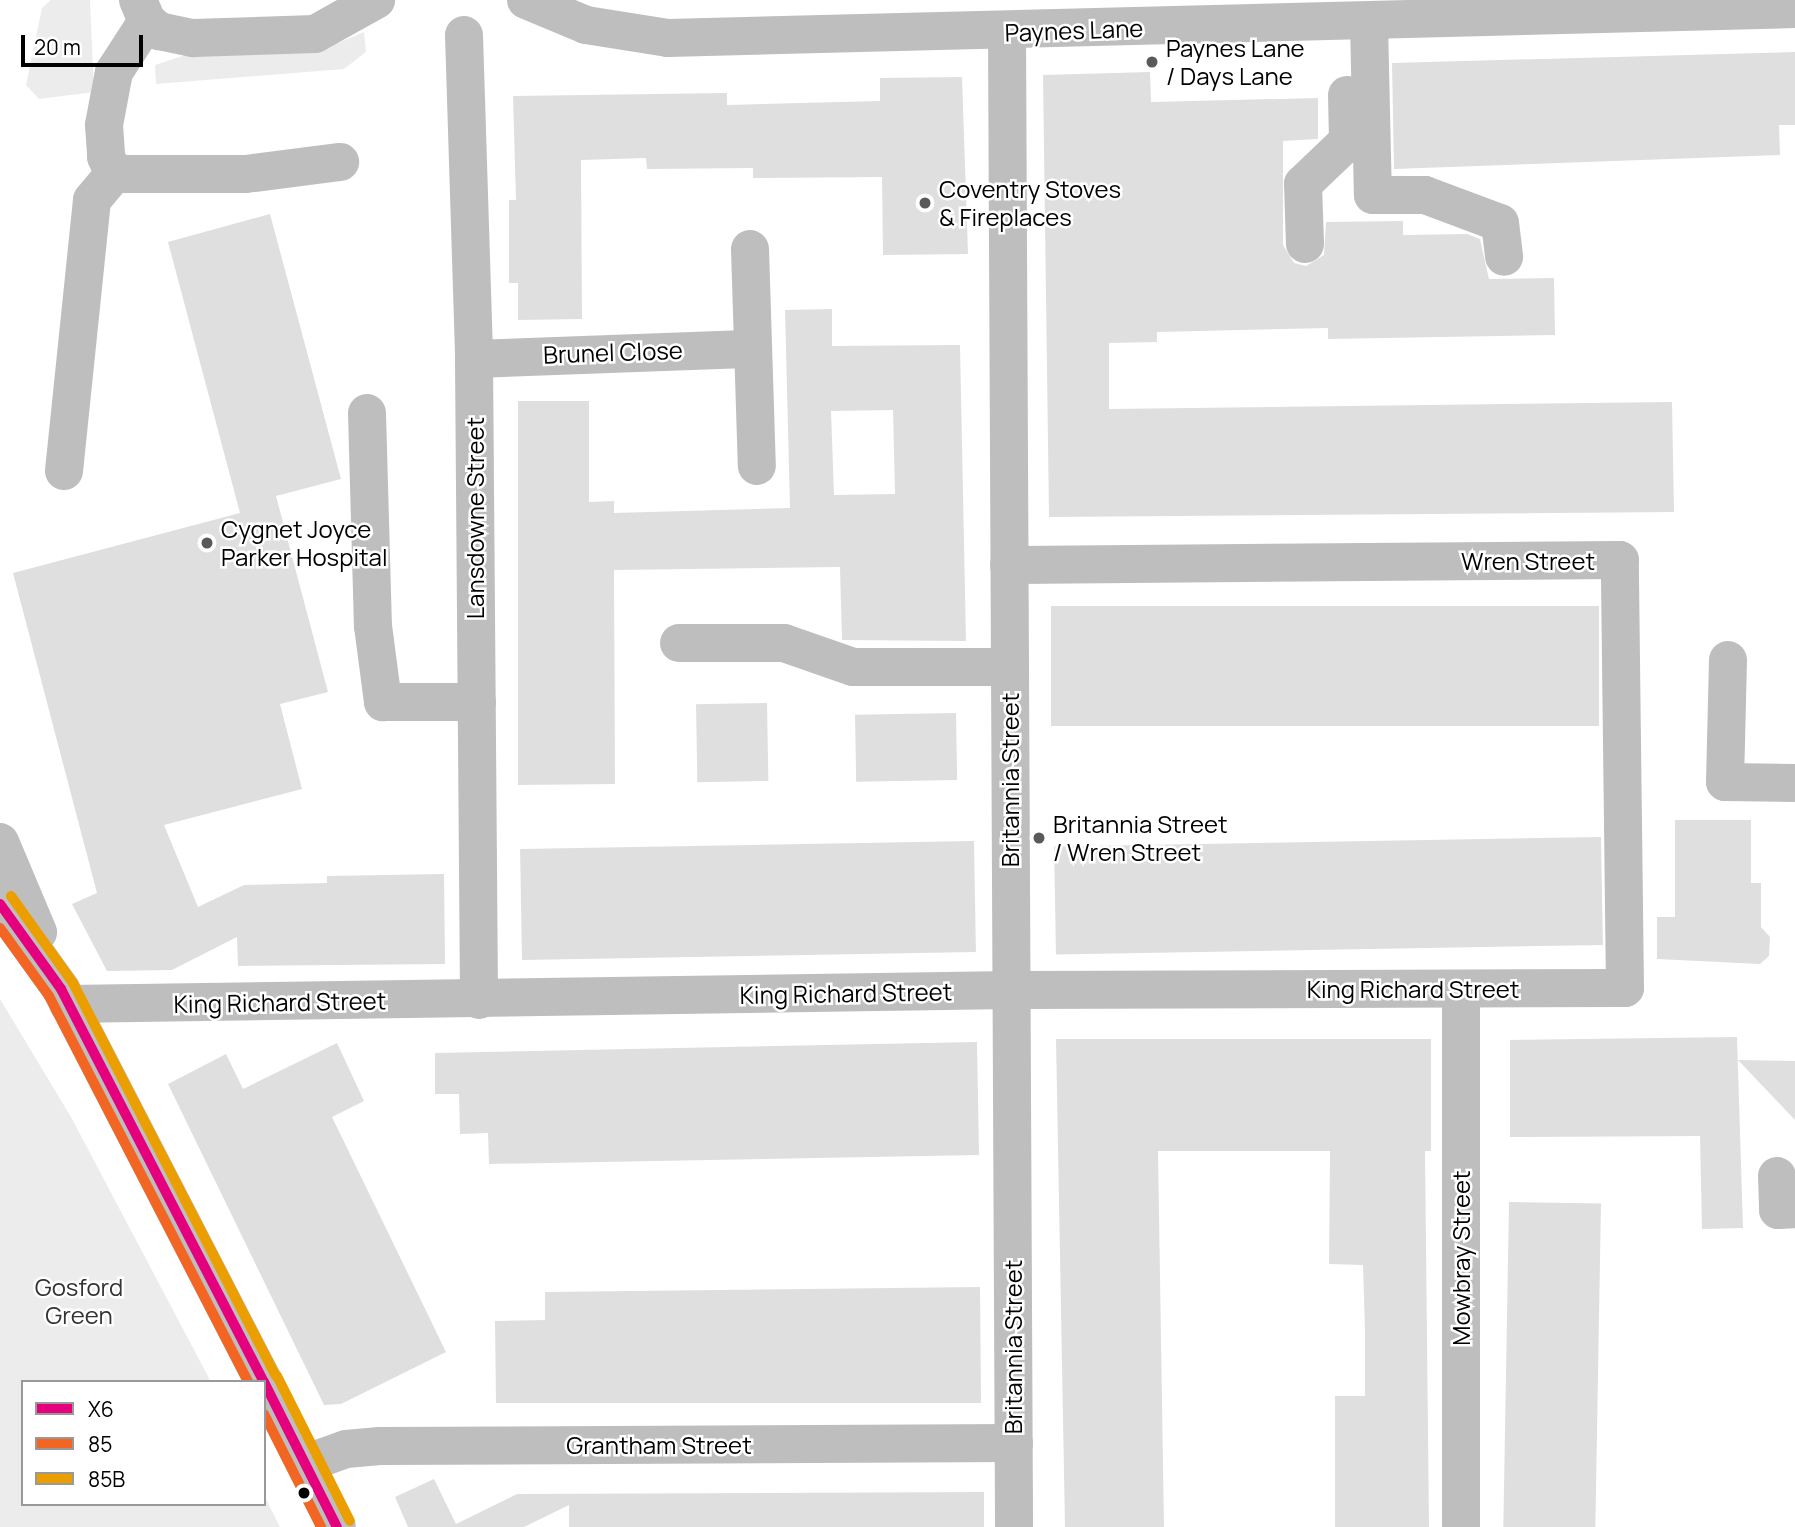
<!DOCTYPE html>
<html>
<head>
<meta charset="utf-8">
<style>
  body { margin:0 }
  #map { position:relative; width:1795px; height:1527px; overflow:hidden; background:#fff; font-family:Manrope,sans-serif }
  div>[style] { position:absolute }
  .green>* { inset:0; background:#ececec }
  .building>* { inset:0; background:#dfdfdf; transform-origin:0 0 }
  .minor>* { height:38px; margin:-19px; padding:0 19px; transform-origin:19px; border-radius:19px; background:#bebebe }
  .highway>* { height:38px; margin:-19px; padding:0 19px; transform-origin:19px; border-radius:19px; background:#bebebe }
  .bus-1>* { height:10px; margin:-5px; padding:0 5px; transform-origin:5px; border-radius:5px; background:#e5007d }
  .bus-2>* { height:10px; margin:-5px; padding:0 5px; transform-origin:5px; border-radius:5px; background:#f26522 }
  .bus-3>* { height:10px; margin:-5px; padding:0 5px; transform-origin:5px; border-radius:5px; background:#eb9e00 }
  .dots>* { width:19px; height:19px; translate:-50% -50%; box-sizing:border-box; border:4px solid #fff; border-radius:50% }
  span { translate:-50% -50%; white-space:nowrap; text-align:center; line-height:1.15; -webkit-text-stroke:5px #fff; paint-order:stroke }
  .street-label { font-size:24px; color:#000 }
  .poi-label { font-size:24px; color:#000 }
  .left { translate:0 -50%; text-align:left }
  .park-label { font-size:24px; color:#333 }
  .legend { position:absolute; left:21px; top:1380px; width:245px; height:126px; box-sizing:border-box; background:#fff; border:2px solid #999; margin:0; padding:9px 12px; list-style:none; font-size:21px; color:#000 }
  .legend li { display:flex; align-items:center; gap:14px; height:35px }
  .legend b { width:35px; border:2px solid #999 }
  .scale { position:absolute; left:21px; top:35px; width:122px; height:32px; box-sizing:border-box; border:4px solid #000; border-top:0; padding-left:9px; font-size:21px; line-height:24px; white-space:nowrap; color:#000; -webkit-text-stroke:5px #fff; paint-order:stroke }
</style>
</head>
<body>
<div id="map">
  <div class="green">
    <i style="clip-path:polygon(51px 0,90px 0,94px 92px,39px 99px,26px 85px,42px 8px)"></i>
    <i style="clip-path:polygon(364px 32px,366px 52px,344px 69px,156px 84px,155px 65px,185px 55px,338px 43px)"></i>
    <i style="clip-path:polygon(0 999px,71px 1117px,211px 1382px,23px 1382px,23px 1504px,264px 1504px,264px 1495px,280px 1527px,0 1527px)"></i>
  </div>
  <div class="building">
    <i style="clip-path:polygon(1795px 52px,1795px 125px,1779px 125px,1780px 155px,1394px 169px,1392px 63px)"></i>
    <i style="clip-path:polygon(1150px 72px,1151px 102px,1318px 98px,1318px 139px,1283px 141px,1283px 245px,1294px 263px,1306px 266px,1324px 255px,1326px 222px,1403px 221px,1403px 235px,1467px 234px,1480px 239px,1489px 279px,1554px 278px,1555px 335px,1328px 339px,1328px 328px,1157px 332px,1157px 342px,1109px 343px,1109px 409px,1672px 402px,1674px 512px,1049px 517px,1043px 75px)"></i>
    <i style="clip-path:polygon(962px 77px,968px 254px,883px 255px,882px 177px,753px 178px,753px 168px,647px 169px,646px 158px,581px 160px,582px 319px,518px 320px,518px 283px,509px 283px,509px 200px,516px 200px,513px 96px,727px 93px,727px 105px,880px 101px,880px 78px)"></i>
    <i style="clip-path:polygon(270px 214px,341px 479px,276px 496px,328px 692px,280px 704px,302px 789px,164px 825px,198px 907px,244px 885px,327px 883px,327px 876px,444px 874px,445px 964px,238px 966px,237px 937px,172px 970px,107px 971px,72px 904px,97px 893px,13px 573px,240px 513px,168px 242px)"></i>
    <i style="clip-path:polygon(evenodd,832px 309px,832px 346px,960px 345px,966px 641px,842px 640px,840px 567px,614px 570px,615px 784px,518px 785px,518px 401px,589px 401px,589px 502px,614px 501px,614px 513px,790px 508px,785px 310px,832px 309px,893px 410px,895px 494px,834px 495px,831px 411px,893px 410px)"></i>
    <i style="left:1599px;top:606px;width:120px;height:548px;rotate:90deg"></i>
    <i style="left:767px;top:703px;width:78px;height:71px;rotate:89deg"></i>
    <i style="left:956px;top:713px;width:67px;height:101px;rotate:89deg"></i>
    <i style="clip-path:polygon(1675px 820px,1751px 820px,1751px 883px,1761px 883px,1761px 927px,1770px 937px,1769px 956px,1760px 964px,1657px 959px,1657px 917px,1675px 917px)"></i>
    <i style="left:1601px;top:837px;width:108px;height:547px;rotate:89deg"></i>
    <i style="left:974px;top:841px;width:111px;height:454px;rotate:89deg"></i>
    <i style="clip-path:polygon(1737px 1037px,1743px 1228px,1702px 1229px,1700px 1136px,1510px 1137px,1510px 1040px)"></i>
    <i style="clip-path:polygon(1056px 1039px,1431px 1039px,1431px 1151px,1425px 1151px,1429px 1527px,1335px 1527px,1335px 1396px,1365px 1396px,1365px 1331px,1363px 1265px,1329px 1264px,1330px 1151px,1158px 1151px,1164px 1527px,1065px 1527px)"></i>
    <i style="clip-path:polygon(977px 1042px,979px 1155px,489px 1164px,488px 1133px,460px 1134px,459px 1094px,435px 1094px,435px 1053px)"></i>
    <i style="clip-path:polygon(337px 1043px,364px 1101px,332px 1117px,446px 1352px,341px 1404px,324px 1405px,168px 1084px,226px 1054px,243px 1089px)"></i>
    <i style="clip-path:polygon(1738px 1060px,1795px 1061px,1795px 1120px)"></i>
    <i style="left:1509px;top:1202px;width:92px;height:325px;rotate:1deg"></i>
    <i style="clip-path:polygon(980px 1287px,981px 1403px,496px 1403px,495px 1321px,545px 1320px,545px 1292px)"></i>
    <i style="clip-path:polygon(434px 1479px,456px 1524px,517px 1494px,984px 1492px,984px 1527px,569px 1527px,569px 1505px,524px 1527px,408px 1527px,395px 1497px)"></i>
  </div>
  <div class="minor">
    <i style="left:138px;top:0;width:23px;rotate:67deg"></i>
    <i style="left:147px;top:21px;width:16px;rotate:40deg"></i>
    <i style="left:159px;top:31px;width:35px;rotate:12deg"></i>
    <i style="left:193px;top:38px;width:122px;rotate:-1.9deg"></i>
    <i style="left:315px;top:34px;width:70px;rotate:-29.1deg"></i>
    <i style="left:526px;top:0;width:65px;rotate:22.6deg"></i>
    <i style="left:586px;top:25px;width:83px;rotate:9deg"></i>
    <i style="left:668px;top:38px;width:1127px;rotate:-1.47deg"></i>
    <i style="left:147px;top:21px;width:61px;rotate:122.9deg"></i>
    <i style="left:114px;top:72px;width:54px;rotate:100.7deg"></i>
    <i style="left:104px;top:125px;width:32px;rotate:86deg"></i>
    <i style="left:106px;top:157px;width:19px;rotate:65deg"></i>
    <i style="left:114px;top:174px;width:132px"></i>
    <i style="left:246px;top:174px;width:95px;rotate:-7.3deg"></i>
    <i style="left:1369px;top:23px;width:172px;rotate:88.7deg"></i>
    <i style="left:1373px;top:195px;width:52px"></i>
    <i style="left:1425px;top:195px;width:80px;rotate:20.5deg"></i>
    <i style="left:1500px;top:223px;width:34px;rotate:83deg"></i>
    <i style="left:1007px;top:32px;width:1495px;rotate:89.73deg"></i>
    <i style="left:464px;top:35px;width:324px;rotate:88.2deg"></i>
    <i style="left:474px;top:359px;width:641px;rotate:89.55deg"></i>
    <i style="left:1305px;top:244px;width:60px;rotate:-91.9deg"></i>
    <i style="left:1303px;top:184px;width:62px;rotate:-43.7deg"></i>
    <i style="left:1348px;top:141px;width:46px;rotate:-91.2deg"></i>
    <i style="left:750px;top:249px;width:217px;rotate:88.2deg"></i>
    <i style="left:474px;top:359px;width:279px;rotate:-2.1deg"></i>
    <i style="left:367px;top:413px;width:213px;rotate:88.4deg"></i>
    <i style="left:373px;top:626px;width:77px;rotate:82.5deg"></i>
    <i style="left:383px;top:702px;width:94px"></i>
    <i style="left:64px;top:471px;width:272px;rotate:-84.1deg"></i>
    <i style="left:92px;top:200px;width:34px;rotate:-50deg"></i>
    <i style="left:679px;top:643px;width:105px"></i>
    <i style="left:784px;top:643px;width:73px;rotate:19.2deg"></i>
    <i style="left:853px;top:667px;width:156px"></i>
    <i style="left:1728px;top:660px;width:122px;rotate:91.4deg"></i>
    <i style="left:1725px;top:782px;width:70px;rotate:0.8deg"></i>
    <i style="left:1461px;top:989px;width:538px;rotate:90deg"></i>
    <i style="left:68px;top:1004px;width:943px;rotate:-0.85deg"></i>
    <i style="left:1011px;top:990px;width:614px;rotate:-0.19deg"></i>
    <i style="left:1625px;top:988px;width:428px;rotate:-90.7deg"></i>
    <i style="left:1620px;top:560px;width:611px;rotate:179.53deg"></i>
    <i style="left:1777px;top:1176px;width:34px;rotate:88deg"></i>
    <i style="left:1778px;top:1210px;width:17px;rotate:-3deg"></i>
    <i style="left:307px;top:1463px;width:41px;rotate:-19.7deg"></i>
    <i style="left:346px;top:1449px;width:34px;rotate:-5deg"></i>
    <i style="left:380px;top:1446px;width:634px;rotate:-0.27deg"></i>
  </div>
  <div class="highway">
    <i style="left:0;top:842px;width:98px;rotate:67.1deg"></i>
    <i style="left:0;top:904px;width:105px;rotate:54.3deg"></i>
    <i style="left:61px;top:989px;width:442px;rotate:62.7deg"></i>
    <i style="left:264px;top:1382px;width:162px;rotate:63.3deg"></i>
  </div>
  <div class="bus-1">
    <i style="left:0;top:904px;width:105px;rotate:54.3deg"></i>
    <i style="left:61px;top:989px;width:442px;rotate:62.7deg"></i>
    <i style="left:264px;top:1382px;width:162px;rotate:63.3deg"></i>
  </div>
  <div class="bus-2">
    <i style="left:0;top:928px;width:84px;rotate:54.2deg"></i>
    <i style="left:49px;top:996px;width:434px;rotate:62.7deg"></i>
    <i style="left:264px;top:1414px;width:127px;rotate:63.2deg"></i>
  </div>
  <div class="bus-3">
    <i style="left:11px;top:896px;width:107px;rotate:54.5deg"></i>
    <i style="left:73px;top:983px;width:442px;rotate:62.7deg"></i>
    <i style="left:277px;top:1376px;width:162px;rotate:63.3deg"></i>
  </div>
  <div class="dots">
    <i style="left:1152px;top:62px;background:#595959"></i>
    <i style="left:925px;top:203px;background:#595959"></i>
    <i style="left:207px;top:543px;background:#595959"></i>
    <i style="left:1039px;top:838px;background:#595959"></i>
    <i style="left:304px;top:1493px;background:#000"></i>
  </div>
  <div class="street-label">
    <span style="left:1074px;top:30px;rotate:-2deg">Paynes Lane</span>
    <span style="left:613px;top:352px;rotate:-2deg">Brunel Close</span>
    <span style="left:475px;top:518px;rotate:-90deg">Lansdowne Street</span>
    <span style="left:1528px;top:561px">Wren Street</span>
    <span style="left:1010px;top:780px;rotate:-90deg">Britannia Street</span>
    <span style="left:1413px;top:989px">King Richard Street</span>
    <span style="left:846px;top:993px;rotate:-1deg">King Richard Street</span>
    <span style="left:280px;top:1002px;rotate:-1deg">King Richard Street</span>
    <span style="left:1461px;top:1258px;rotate:-90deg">Mowbray Street</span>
    <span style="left:1013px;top:1347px;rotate:-90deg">Britannia Street</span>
    <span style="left:659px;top:1445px">Grantham Street</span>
  </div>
  <div class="poi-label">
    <span class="left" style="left:1166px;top:62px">Paynes Lane<br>/ Days Lane</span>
    <span class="left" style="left:939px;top:203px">Coventry Stoves<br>&amp; Fireplaces</span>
    <span class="left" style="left:221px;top:543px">Cygnet Joyce<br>Parker Hospital</span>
    <span class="left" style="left:1053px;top:838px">Britannia Street<br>/ Wren Street</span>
  </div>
  <div class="park-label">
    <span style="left:79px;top:1301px">Gosford<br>Green</span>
  </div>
  <ul class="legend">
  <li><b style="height:9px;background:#e5007d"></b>X6</li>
  <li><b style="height:9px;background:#f26522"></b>85</li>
  <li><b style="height:9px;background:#eb9e00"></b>85B</li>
  </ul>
  <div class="scale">20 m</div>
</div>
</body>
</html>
